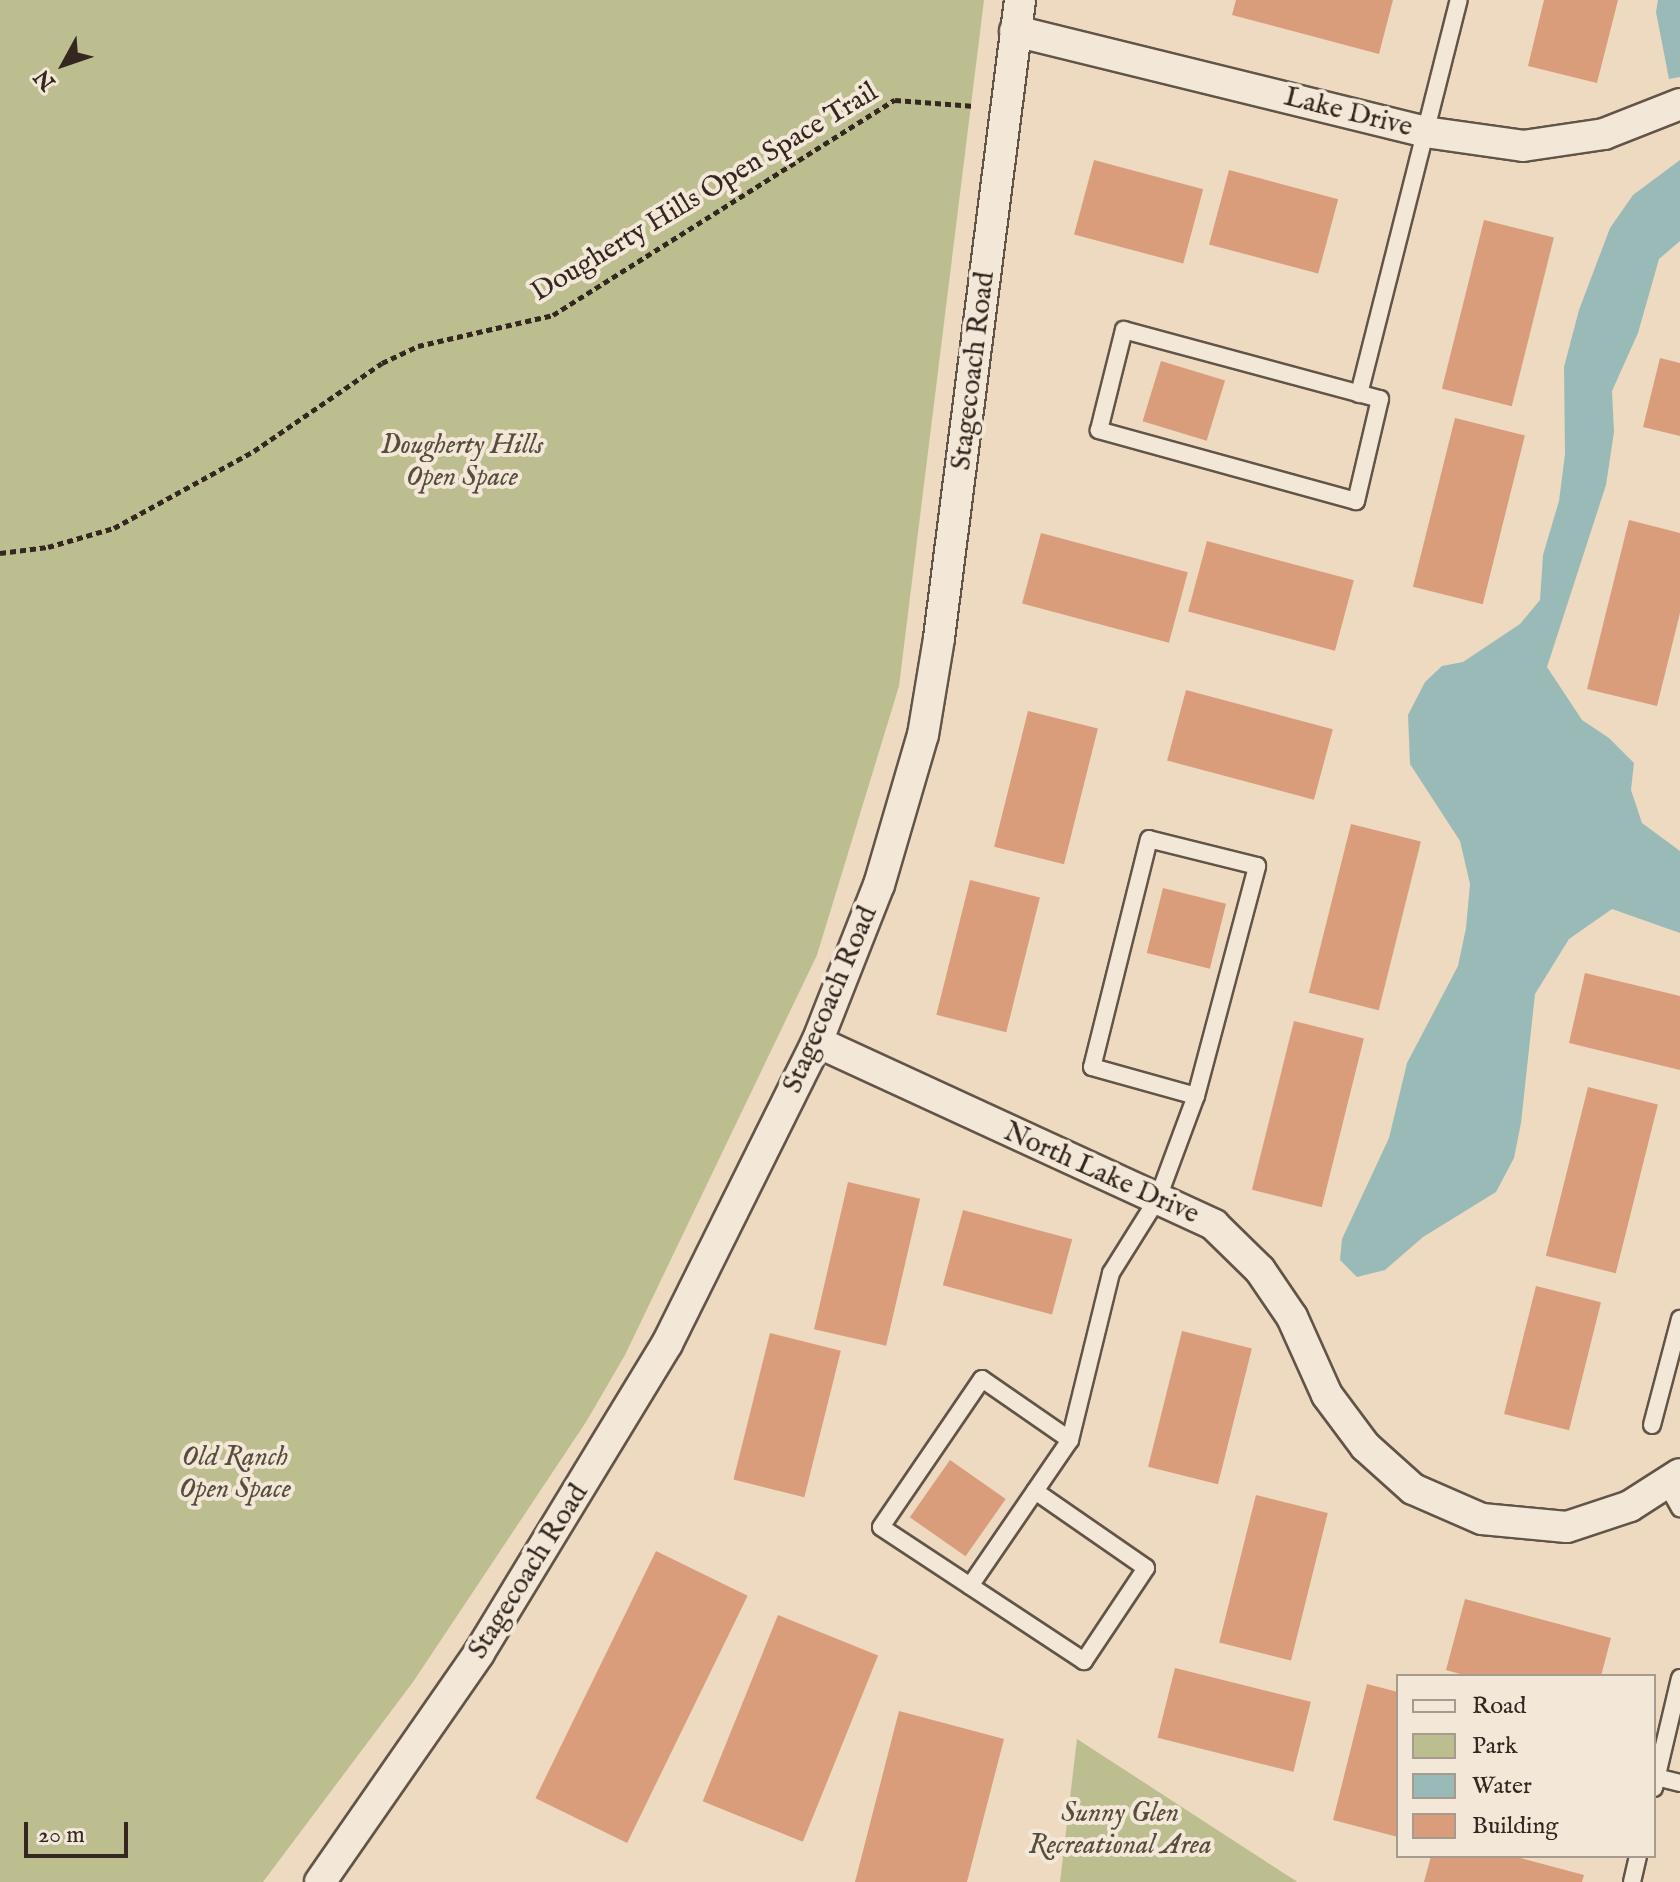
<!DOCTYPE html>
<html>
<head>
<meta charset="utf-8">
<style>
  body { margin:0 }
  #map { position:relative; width:1680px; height:1882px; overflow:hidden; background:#eddac1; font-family:"IM FELL English",serif }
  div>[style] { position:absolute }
  .green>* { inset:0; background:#bcbe90 }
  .water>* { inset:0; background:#9abab8 }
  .building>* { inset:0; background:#d99d7c; transform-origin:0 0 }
  .path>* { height:5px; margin-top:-2.5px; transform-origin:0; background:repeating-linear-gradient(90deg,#342720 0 6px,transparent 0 10px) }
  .roads { filter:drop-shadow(2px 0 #625448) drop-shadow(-2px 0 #625448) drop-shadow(0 2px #625448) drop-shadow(0 -2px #625448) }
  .service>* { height:16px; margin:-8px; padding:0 8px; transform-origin:8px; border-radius:8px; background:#f3e7d7 }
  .minor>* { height:30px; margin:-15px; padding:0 15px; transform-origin:15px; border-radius:15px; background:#f3e7d7 }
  span { translate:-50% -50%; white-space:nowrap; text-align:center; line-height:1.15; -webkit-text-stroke:8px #f3e7d7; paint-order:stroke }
  .street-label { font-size:28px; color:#342720 }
  .park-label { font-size:28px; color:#564d3c; font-style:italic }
  .legend { position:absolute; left:1396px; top:1674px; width:260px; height:184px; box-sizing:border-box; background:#f3e7d7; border:2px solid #a79a8e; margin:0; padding:10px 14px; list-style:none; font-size:24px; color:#342720 }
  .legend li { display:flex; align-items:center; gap:16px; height:40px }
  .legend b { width:40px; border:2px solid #a79a8e }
  .north { position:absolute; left:24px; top:24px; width:80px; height:80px; -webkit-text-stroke:6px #f3e7d7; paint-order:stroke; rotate:230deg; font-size:22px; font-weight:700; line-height:32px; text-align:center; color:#342720 }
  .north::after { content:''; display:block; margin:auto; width:28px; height:36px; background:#342720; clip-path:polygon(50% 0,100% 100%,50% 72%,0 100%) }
  .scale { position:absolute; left:24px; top:1822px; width:104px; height:36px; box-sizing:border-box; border:4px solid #342720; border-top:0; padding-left:10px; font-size:24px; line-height:28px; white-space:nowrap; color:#342720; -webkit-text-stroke:6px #f3e7d7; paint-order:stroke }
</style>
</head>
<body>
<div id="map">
  <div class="green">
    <i style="clip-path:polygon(0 0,984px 0,899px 686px,817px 955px,625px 1355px,586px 1422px,413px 1682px,263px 1882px,0 1882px)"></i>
    <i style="clip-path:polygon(1077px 1739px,1296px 1881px,1297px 1882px,1060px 1882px)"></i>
  </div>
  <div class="water">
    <i style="clip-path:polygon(1658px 0,1680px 0,1680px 77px,1669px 79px,1656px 12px)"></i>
    <i style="clip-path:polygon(1680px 160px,1680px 241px,1659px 259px,1638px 333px,1612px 391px,1614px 432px,1606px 485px,1547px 667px,1582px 720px,1609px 738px,1634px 763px,1631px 790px,1642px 823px,1680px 851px,1680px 933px,1612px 909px,1569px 939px,1535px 994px,1521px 1123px,1514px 1158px,1496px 1192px,1423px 1237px,1385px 1270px,1357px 1277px,1340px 1260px,1342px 1239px,1389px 1138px,1407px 1063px,1458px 966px,1466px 928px,1470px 884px,1460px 841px,1410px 764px,1408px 715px,1425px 682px,1442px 666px,1463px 662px,1520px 624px,1540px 600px,1543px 555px,1559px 501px,1565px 454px,1564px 367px,1579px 310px,1610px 228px,1633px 195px)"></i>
  </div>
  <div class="building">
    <i style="clip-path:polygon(1236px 0,1393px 0,1379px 54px,1232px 15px)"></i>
    <i style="clip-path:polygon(1544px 0,1618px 0,1597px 83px,1528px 66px)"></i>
    <i style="left:1094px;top:160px;width:113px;height:77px;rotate:15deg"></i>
    <i style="left:1229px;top:170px;width:113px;height:77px;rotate:15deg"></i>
    <i style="left:1484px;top:220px;width:72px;height:174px;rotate:14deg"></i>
    <i style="clip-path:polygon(1660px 358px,1680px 363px,1680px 436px,1643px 427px)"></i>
    <i style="left:1161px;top:361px;width:67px;height:63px;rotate:17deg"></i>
    <i style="left:1455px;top:418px;width:72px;height:174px;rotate:14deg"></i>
    <i style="clip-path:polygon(1629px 520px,1680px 533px,1680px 613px,1657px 706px,1587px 689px)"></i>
    <i style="left:1041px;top:533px;width:152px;height:73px;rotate:15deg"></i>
    <i style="left:1207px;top:541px;width:152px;height:73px;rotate:15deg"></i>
    <i style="left:1186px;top:690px;width:152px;height:73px;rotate:15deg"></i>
    <i style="left:1028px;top:711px;width:72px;height:140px;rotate:14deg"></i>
    <i style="left:1351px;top:824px;width:72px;height:174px;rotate:14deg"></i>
    <i style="left:970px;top:880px;width:72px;height:139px;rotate:14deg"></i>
    <i style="left:1163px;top:888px;width:65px;height:67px;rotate:14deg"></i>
    <i style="clip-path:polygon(1585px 973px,1680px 996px,1680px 1070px,1569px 1043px)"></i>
    <i style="left:1294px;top:1021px;width:72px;height:174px;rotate:14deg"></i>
    <i style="left:1588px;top:1087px;width:72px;height:174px;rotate:14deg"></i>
    <i style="left:848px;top:1182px;width:74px;height:151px;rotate:13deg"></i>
    <i style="left:963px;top:1210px;width:113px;height:78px;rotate:15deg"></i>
    <i style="left:1536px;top:1286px;width:67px;height:132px;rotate:14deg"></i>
    <i style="left:1182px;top:1331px;width:72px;height:140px;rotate:14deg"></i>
    <i style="left:770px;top:1333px;width:73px;height:151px;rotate:14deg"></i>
    <i style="left:950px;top:1460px;width:68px;height:70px;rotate:35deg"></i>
    <i style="left:1256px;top:1495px;width:74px;height:152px;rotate:14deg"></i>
    <i style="left:656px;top:1551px;width:102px;height:275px;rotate:26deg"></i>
    <i style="clip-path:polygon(1465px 1599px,1611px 1638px,1601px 1676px,1467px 1676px,1446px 1670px)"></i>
    <i style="left:778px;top:1615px;width:108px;height:201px;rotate:22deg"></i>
    <i style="left:1175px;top:1668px;width:140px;height:72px;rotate:14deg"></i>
    <i style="clip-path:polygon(1367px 1684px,1398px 1692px,1398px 1837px,1333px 1820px)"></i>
    <i style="clip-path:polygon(899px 1711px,1004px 1739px,967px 1882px,855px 1882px)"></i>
    <i style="clip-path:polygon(1431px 1856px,1513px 1856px,1584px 1875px,1582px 1882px,1424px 1882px)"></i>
  </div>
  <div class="path">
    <i style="left:0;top:553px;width:48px;rotate:-7.1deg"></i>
    <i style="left:48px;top:547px;width:69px;rotate:-16.1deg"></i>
    <i style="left:114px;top:528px;width:160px;rotate:-28.8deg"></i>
    <i style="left:254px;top:451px;width:155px;rotate:-34.5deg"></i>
    <i style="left:382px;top:363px;width:40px;rotate:-25deg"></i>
    <i style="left:418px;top:346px;width:139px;rotate:-12.9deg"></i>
    <i style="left:553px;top:315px;width:404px;rotate:-32.2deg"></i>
    <i style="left:895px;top:100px;width:80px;rotate:4.3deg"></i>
  </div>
  <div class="roads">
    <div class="service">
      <i style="left:1124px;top:330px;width:265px;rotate:15.1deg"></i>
      <i style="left:1380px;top:399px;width:105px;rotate:103.2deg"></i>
      <i style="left:1356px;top:501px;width:267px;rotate:-164.6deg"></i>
      <i style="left:1099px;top:430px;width:103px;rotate:-76deg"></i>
      <i style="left:1359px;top:394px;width:406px;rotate:-75.8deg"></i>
      <i style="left:1652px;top:1425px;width:110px;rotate:-75.2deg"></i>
      <i style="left:1666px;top:1483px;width:29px;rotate:61deg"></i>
      <i style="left:1035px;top:1491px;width:135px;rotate:34.7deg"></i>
      <i style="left:1146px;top:1568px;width:112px;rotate:123.7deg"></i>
      <i style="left:1084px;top:1661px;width:243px;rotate:-146.6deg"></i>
      <i style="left:881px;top:1527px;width:179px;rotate:-55.7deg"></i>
      <i style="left:982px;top:1379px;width:107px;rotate:34.7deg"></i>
      <i style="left:970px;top:1586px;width:177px;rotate:-55.6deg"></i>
      <i style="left:1070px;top:1440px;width:172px;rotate:-76.2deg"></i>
      <i style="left:1111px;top:1273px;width:89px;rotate:-57.9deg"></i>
      <i style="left:1158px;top:1198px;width:109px;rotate:-69.6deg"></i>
      <i style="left:1196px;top:1096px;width:238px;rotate:-75.1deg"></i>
      <i style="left:1257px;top:866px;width:111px;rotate:-166deg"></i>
      <i style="left:1149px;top:839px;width:235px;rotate:104deg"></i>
      <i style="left:1092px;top:1067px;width:108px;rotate:15.6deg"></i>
      <i style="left:1656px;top:1777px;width:25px;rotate:14deg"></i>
      <i style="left:1654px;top:1788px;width:113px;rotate:-76.7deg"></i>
      <i style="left:1632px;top:1882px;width:27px;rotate:-77deg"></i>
    </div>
    <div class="minor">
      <i style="left:1015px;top:31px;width:422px;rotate:13.8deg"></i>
      <i style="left:1425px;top:132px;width:99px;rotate:8.1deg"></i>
      <i style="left:1523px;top:146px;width:82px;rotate:-8.4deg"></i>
      <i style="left:1604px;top:134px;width:82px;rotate:-21.5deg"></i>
      <i style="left:817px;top:1042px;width:437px;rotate:24.7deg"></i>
      <i style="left:1214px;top:1225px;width:64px;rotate:44.4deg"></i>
      <i style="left:1260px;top:1270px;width:57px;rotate:55.8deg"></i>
      <i style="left:1292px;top:1317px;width:85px;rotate:65.8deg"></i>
      <i style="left:1327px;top:1395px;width:64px;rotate:53.3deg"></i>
      <i style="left:1365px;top:1446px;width:64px;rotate:41.9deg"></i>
      <i style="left:1413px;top:1489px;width:75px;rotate:23.5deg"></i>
      <i style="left:1482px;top:1519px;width:85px;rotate:5.4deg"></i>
      <i style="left:1567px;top:1527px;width:66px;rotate:-18.4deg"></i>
      <i style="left:1630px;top:1506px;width:59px;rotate:-32.6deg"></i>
      <i style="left:320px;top:1882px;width:279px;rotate:-55.2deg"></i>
      <i style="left:479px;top:1653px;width:362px;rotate:-58.7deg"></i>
      <i style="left:667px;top:1344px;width:337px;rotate:-63.6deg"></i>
      <i style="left:817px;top:1042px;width:169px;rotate:-68.5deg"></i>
      <i style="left:879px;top:885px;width:156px;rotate:-73.7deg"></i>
      <i style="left:923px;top:735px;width:98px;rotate:-80.6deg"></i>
      <i style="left:939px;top:638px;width:643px;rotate:-82.76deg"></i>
    </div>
  </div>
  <div class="street-label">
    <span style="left:1348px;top:113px;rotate:14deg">Lake Drive</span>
    <span style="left:705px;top:193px;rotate:-31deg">Dougherty Hills Open Space Trail</span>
    <span style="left:974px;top:371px;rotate:-83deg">Stagecoach Road</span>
    <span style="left:831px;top:1000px;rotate:-67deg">Stagecoach Road</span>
    <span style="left:1101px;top:1174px;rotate:24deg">North Lake Drive</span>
    <span style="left:529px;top:1572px;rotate:-58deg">Stagecoach Road</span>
  </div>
  <div class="park-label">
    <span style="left:462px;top:462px">Dougherty Hills<br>Open Space</span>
    <span style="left:235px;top:1474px">Old Ranch<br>Open Space</span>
    <span style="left:1120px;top:1830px">Sunny Glen<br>Recreational Area</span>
  </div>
  <ul class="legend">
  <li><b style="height:10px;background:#f3e7d7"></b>Road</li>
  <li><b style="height:22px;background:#bcbe90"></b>Park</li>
  <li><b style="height:22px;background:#9abab8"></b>Water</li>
  <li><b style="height:22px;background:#d99d7c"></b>Building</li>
  </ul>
  <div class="north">N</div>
  <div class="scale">20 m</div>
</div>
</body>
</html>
